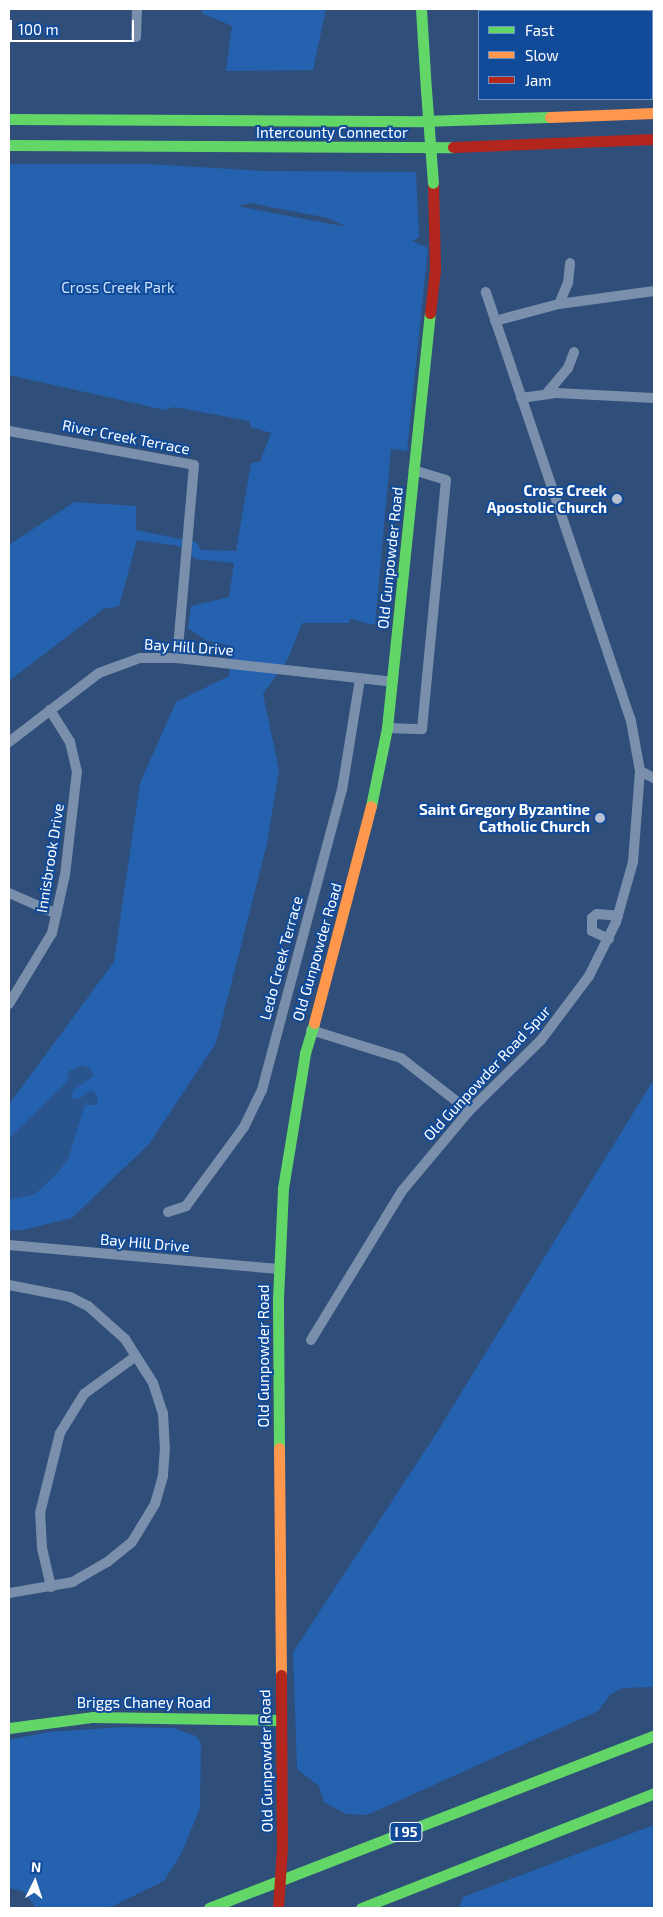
<!DOCTYPE html>
<html>
<head>
<meta charset="utf-8">
<style>
  body { margin:0 }
  #map { position:relative; width:663px; height:1917px; overflow:hidden; background:#2f4e79; font-family:"Exo 2",sans-serif }
  div>[style] { position:absolute }
  .green>* { inset:0; background:#2461af }
  .water>* { inset:0; background:#2a548d }
  .street>* { height:10px; margin:-5px; padding:0 5px; transform-origin:5px; border-radius:5px; background:#798fab }
  .fast>* { height:11px; margin:-5.5px; padding:0 5.5px; transform-origin:5.5px; border-radius:5.5px; background:#63d668 }
  .slow>* { height:11px; margin:-5.5px; padding:0 5.5px; transform-origin:5.5px; border-radius:5.5px; background:#ff974d }
  .jam>* { height:11px; margin:-5.5px; padding:0 5.5px; transform-origin:5.5px; border-radius:5.5px; background:#b3261e }
  .fast-bridge>* { height:11px; margin:-5.5px; padding:0 5.5px; transform-origin:5.5px; border-radius:5.5px; background:#63d668 }
  .jam-bridge>* { height:11px; margin:-5.5px; padding:0 5.5px; transform-origin:5.5px; border-radius:5.5px; background:#b3261e }
  .dots>* { width:14px; height:14px; translate:-50% -50%; box-sizing:border-box; border:2px solid #104a98; border-radius:50% }
  span { translate:-50% -50%; white-space:nowrap; text-align:center; line-height:1.15; -webkit-text-stroke:4px #104a98; paint-order:stroke }
  .shield-label span { padding:1px 4px; background:#104a98; border:1px solid; border-radius:4px; -webkit-text-stroke-width:0 }
  .shield-label { font-size:14px; color:#fff; font-weight:700 }
  .street-label { font-size:15px; color:#fff }
  .park-label { font-size:15px; color:#c9e1fe }
  .poi-label { font-size:15px; color:#fff; font-weight:700 }
  .right { translate:-100% -50%; text-align:right }
  .frame { position:absolute; inset:0; border:10px solid #fff; pointer-events:none }
  .legend { position:absolute; left:478px; top:10px; width:175px; height:90px; box-sizing:border-box; background:#104a98; border:1px solid #7092c1; margin:0; padding:6px 9px; list-style:none; font-size:15px; color:#fff }
  .legend li { display:flex; align-items:center; gap:10px; height:25px }
  .legend b { width:25px; border:1px solid #7092c1 }
  .north { position:absolute; left:10px; top:1857px; width:50px; height:50px; -webkit-text-stroke:4px #104a98; paint-order:stroke; rotate:4deg; font-size:14px; font-weight:700; line-height:20px; text-align:center; color:#fff }
  .north::after { content:''; display:block; margin:auto; width:18px; height:22px; background:#fff; clip-path:polygon(50% 0,100% 100%,50% 72%,0 100%) }
  .scale { position:absolute; left:10px; top:20px; width:124px; height:22px; box-sizing:border-box; border:2px solid #fff; border-top:0; padding-left:6px; font-size:15px; line-height:18px; white-space:nowrap; color:#fff; -webkit-text-stroke:4px #104a98; paint-order:stroke }
</style>
</head>
<body>
<div id="map">
  <div class="green">
    <i style="clip-path:polygon(201px 9px,326px 9px,313px 70px,226px 71px,232px 26px,202px 13px)"></i>
    <i style="clip-path:polygon(evenodd,9px 164px,148px 164px,263px 171px,416px 172px,419px 237px,412px 241px,428px 248px,407px 451px,391px 449px,375px 625px,350px 619px,349px 623px,302px 623px,288px 659px,263px 694px,279px 770px,267px 844px,216px 1043px,149px 1144px,72px 1218px,23px 1230px,9px 1230px,9px 1104px,114px 962px,140px 783px,176px 702px,229px 676px,232px 646px,207px 641px,188px 628px,191px 606px,229px 597px,234px 563px,196px 559px,179px 546px,137px 540px,119px 606px,103px 609px,9px 681px,9px 545px,74px 502px,136px 506px,136px 530px,196px 542px,201px 550px,236px 551px,251px 463px,260px 462px,271px 433px,251px 427px,249px 421px,175px 407px,165px 410px,9px 375px,9px 164px,250px 203px,328px 218px,347px 227px,237px 206px,250px 203px)"></i>
    <i style="clip-path:polygon(654px 1079px,654px 1687px,622px 1688px,610px 1695px,598px 1711px,367px 1815px,346px 1814px,324px 1802px,319px 1786px,297px 1769px,293px 1652px,434px 1437px)"></i>
    <i style="clip-path:polygon(123px 1727px,173px 1728px,196px 1736px,201px 1743px,200px 1808px,182px 1852px,164px 1881px,109px 1908px,36px 1908px,23px 1891px,9px 1888px,9px 1740px,49px 1732px)"></i>
    <i style="clip-path:polygon(654px 1825px,654px 1908px,459px 1908px,463px 1897px)"></i>
  </div>
  <div class="water">
    <i style="clip-path:polygon(82px 1065px,90px 1068px,94px 1076px,73px 1090px,72px 1098px,79px 1099px,91px 1090px,97px 1094px,98px 1105px,85px 1105px,68px 1159px,57px 1174px,35px 1194px,9px 1200px,9px 1138px,66px 1083px,69px 1071px)"></i>
  </div>
  <div class="street">
    <i style="left:136px;top:37px;width:28px;rotate:-88deg"></i>
    <i style="left:559px;top:304px;width:23px;rotate:-67deg"></i>
    <i style="left:568px;top:283px;width:20px;rotate:-84deg"></i>
    <i style="left:495px;top:321px;width:66px;rotate:-14.9deg"></i>
    <i style="left:559px;top:304px;width:96px;rotate:-7.8deg"></i>
    <i style="left:547px;top:393px;width:33px;rotate:-50deg"></i>
    <i style="left:568px;top:368px;width:17px;rotate:-69deg"></i>
    <i style="left:521px;top:398px;width:35px;rotate:-8deg"></i>
    <i style="left:556px;top:393px;width:98px;rotate:2.9deg"></i>
    <i style="left:9px;top:431px;width:188px;rotate:10.4deg"></i>
    <i style="left:194px;top:465px;width:194px;rotate:95deg"></i>
    <i style="left:387px;top:728px;width:35px;rotate:2deg"></i>
    <i style="left:422px;top:729px;width:250px;rotate:-84.5deg"></i>
    <i style="left:446px;top:480px;width:34px;rotate:-163deg"></i>
    <i style="left:9px;top:742px;width:113px;rotate:-37.5deg"></i>
    <i style="left:99px;top:673px;width:44px;rotate:-20.1deg"></i>
    <i style="left:140px;top:658px;width:37px"></i>
    <i style="left:177px;top:658px;width:217px;rotate:6.3deg"></i>
    <i style="left:640px;top:771px;width:16px;rotate:27deg"></i>
    <i style="left:9px;top:893px;width:52px;rotate:23.6deg"></i>
    <i style="left:609px;top:939px;width:19px;rotate:-155deg"></i>
    <i style="left:592px;top:931px;width:13px;rotate:-90deg"></i>
    <i style="left:592px;top:918px;width:6px;rotate:-39deg"></i>
    <i style="left:597px;top:914px;width:21px;rotate:5deg"></i>
    <i style="left:9px;top:1004px;width:83px;rotate:-58.8deg"></i>
    <i style="left:52px;top:933px;width:59px;rotate:-77.4deg"></i>
    <i style="left:65px;top:875px;width:104px;rotate:-83.4deg"></i>
    <i style="left:77px;top:772px;width:31px;rotate:-103deg"></i>
    <i style="left:70px;top:742px;width:38px;rotate:-122deg"></i>
    <i style="left:311px;top:1030px;width:94px;rotate:17.3deg"></i>
    <i style="left:401px;top:1058px;width:86px;rotate:37.9deg"></i>
    <i style="left:168px;top:1212px;width:19px;rotate:-18deg"></i>
    <i style="left:186px;top:1206px;width:98px;rotate:-53.7deg"></i>
    <i style="left:244px;top:1127px;width:41px;rotate:-64.1deg"></i>
    <i style="left:262px;top:1090px;width:310px;rotate:-75.1deg"></i>
    <i style="left:342px;top:790px;width:112px;rotate:-80.8deg"></i>
    <i style="left:9px;top:1245px;width:271px;rotate:5.1deg"></i>
    <i style="left:9px;top:1285px;width:62px;rotate:11.1deg"></i>
    <i style="left:70px;top:1297px;width:20px;rotate:27deg"></i>
    <i style="left:88px;top:1306px;width:50px;rotate:41.7deg"></i>
    <i style="left:125px;top:1339px;width:52px;rotate:57.5deg"></i>
    <i style="left:153px;top:1383px;width:32px;rotate:72deg"></i>
    <i style="left:163px;top:1413px;width:34px;rotate:87deg"></i>
    <i style="left:165px;top:1447px;width:29px;rotate:94deg"></i>
    <i style="left:163px;top:1476px;width:29px;rotate:106deg"></i>
    <i style="left:155px;top:1504px;width:44px;rotate:121.2deg"></i>
    <i style="left:132px;top:1542px;width:32px;rotate:141deg"></i>
    <i style="left:107px;top:1562px;width:39px;rotate:150deg"></i>
    <i style="left:73px;top:1582px;width:65px;rotate:170.2deg"></i>
    <i style="left:311px;top:1340px;width:175px;rotate:-58.6deg"></i>
    <i style="left:402px;top:1191px;width:104px;rotate:-50.1deg"></i>
    <i style="left:469px;top:1111px;width:101px;rotate:-44.6deg"></i>
    <i style="left:541px;top:1040px;width:80px;rotate:-53.1deg"></i>
    <i style="left:589px;top:976px;width:60px;rotate:-63.4deg"></i>
    <i style="left:616px;top:922px;width:62px;rotate:-74.2deg"></i>
    <i style="left:633px;top:862px;width:91px;rotate:-85.6deg"></i>
    <i style="left:640px;top:771px;width:51px;rotate:-100.2deg"></i>
    <i style="left:631px;top:721px;width:453px;rotate:-108.7deg"></i>
    <i style="left:51px;top:1587px;width:40px;rotate:-103deg"></i>
    <i style="left:42px;top:1548px;width:35px;rotate:-93deg"></i>
    <i style="left:40px;top:1513px;width:82px;rotate:-76deg"></i>
    <i style="left:60px;top:1433px;width:46px;rotate:-58.4deg"></i>
    <i style="left:84px;top:1394px;width:64px;rotate:-36.2deg"></i>
  </div>
  <div class="fast">
    <i style="left:421px;top:9px;width:81px;rotate:86.5deg"></i>
    <i style="left:9px;top:119px;width:413px;rotate:0.3deg"></i>
    <i style="left:422px;top:121px;width:128px;rotate:-1.8deg"></i>
    <i style="left:9px;top:145px;width:444px;rotate:0.3deg"></i>
    <i style="left:371px;top:806px;width:80px;rotate:-78.4deg"></i>
    <i style="left:387px;top:728px;width:417px;rotate:-84.1deg"></i>
    <i style="left:279px;top:1448px;width:149px;rotate:-90.4deg"></i>
    <i style="left:278px;top:1299px;width:111px;rotate:-87.4deg"></i>
    <i style="left:283px;top:1188px;width:137px;rotate:-80.7deg"></i>
    <i style="left:305px;top:1053px;width:31px;rotate:-73deg"></i>
    <i style="left:9px;top:1728px;width:85px;rotate:-7.5deg"></i>
    <i style="left:93px;top:1717px;width:188px;rotate:0.9deg"></i>
    <i style="left:209px;top:1908px;width:477px;rotate:-21.2deg"></i>
    <i style="left:361px;top:1908px;width:315px;rotate:-21.4deg"></i>
  </div>
  <div class="slow">
    <i style="left:550px;top:117px;width:104px;rotate:-2.2deg"></i>
    <i style="left:314px;top:1023px;width:224px;rotate:-75.3deg"></i>
    <i style="left:279px;top:1448px;width:227px;rotate:89.5deg"></i>
  </div>
  <div class="jam">
    <i style="left:453px;top:147px;width:201px;rotate:-2.3deg"></i>
    <i style="left:430px;top:313px;width:43px;rotate:-83.4deg"></i>
    <i style="left:435px;top:270px;width:87px;rotate:-91.3deg"></i>
    <i style="left:281px;top:1675px;width:172px;rotate:89.7deg"></i>
  </div>
  <div class="fast-bridge">
    <i style="left:426px;top:90px;width:93px;rotate:85.7deg"></i>
  </div>
  <div class="jam-bridge">
    <i style="left:278px;top:1908px;width:61px;rotate:-86.2deg"></i>
  </div>
  <div class="dots">
    <i style="left:617px;top:499px;background:#b6c1d0"></i>
    <i style="left:600px;top:818px;background:#b6c1d0"></i>
  </div>
  <div class="shield-label">
    <span style="left:406px;top:1832px">I 95</span>
  </div>
  <div class="street-label">
    <span style="left:332px;top:133px">Intercounty Connector</span>
    <span style="left:126px;top:437px;rotate:11deg">River Creek Terrace</span>
    <span style="left:390px;top:558px;rotate:-84deg">Old Gunpowder Road</span>
    <span style="left:189px;top:647px;rotate:4deg">Bay Hill Drive</span>
    <span style="left:50px;top:858px;rotate:-81deg">Innisbrook Drive</span>
    <span style="left:317px;top:952px;rotate:-74deg">Old Gunpowder Road</span>
    <span style="left:281px;top:958px;rotate:-75deg">Ledo Creek Terrace</span>
    <span style="left:487px;top:1073px;rotate:-47deg">Old Gunpowder Road Spur</span>
    <span style="left:145px;top:1243px;rotate:5deg">Bay Hill Drive</span>
    <span style="left:264px;top:1356px;rotate:-90deg">Old Gunpowder Road</span>
    <span style="left:144px;top:1703px">Briggs Chaney Road</span>
    <span style="left:266px;top:1761px;rotate:-91deg">Old Gunpowder Road</span>
  </div>
  <div class="park-label">
    <span style="left:118px;top:288px">Cross Creek Park</span>
  </div>
  <div class="poi-label">
    <span class="right" style="left:607px;top:499px">Cross Creek<br>Apostolic Church</span>
    <span class="right" style="left:590px;top:818px">Saint Gregory Byzantine<br>Catholic Church</span>
  </div>
  <div class="frame"></div>
  <ul class="legend">
  <li><b style="height:6px;background:#63d668"></b>Fast</li>
  <li><b style="height:6px;background:#ff974d"></b>Slow</li>
  <li><b style="height:6px;background:#b3261e"></b>Jam</li>
  </ul>
  <div class="north">N</div>
  <div class="scale">100 m</div>
</div>
</body>
</html>
